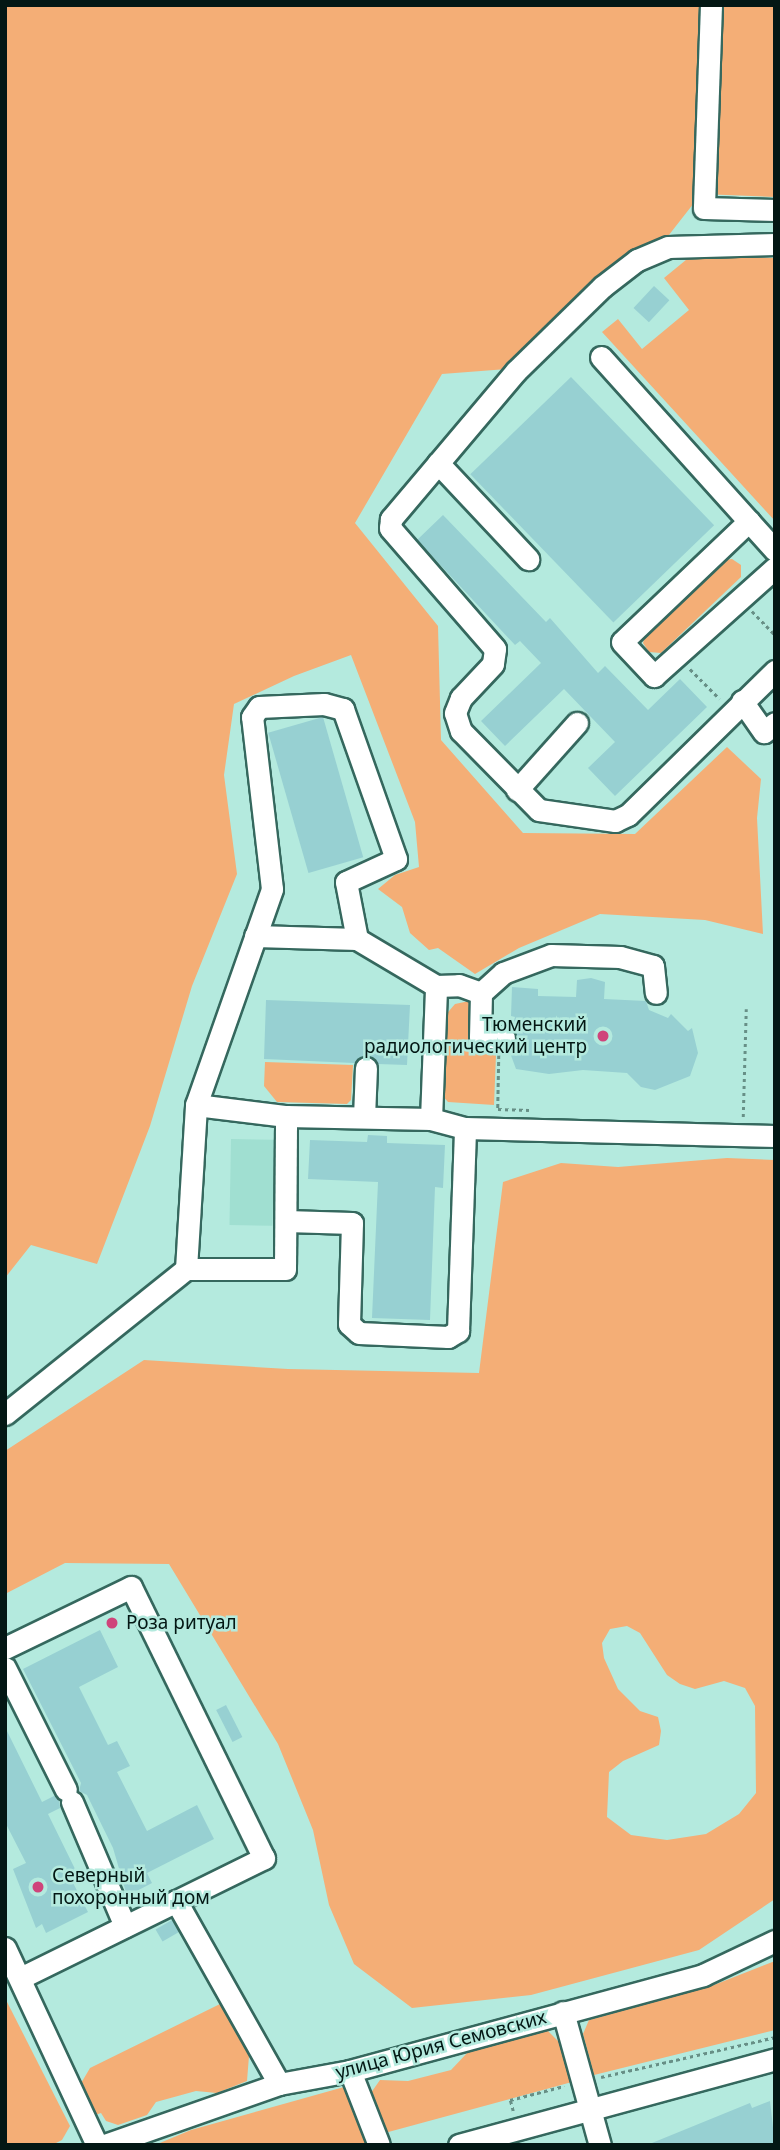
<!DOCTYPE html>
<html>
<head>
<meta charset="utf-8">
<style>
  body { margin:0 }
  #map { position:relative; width:780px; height:2150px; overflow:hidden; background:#b4eade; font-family:"Noto Sans",sans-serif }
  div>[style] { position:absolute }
  .built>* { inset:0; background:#a0dfd1; transform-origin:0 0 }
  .green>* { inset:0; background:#f4ae76 }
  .building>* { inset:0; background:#97d0d2; transform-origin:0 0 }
  .path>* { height:2.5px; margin-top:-1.25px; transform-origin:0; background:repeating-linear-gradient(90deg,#678f86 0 3.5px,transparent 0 7px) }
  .roads { filter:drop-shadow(2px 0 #35685e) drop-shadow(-2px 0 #35685e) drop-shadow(0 2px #35685e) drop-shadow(0 -2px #35685e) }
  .minor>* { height:21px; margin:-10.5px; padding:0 10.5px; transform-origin:10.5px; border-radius:10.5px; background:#fff }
  .dots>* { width:19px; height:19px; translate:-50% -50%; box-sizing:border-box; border:4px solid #b4eade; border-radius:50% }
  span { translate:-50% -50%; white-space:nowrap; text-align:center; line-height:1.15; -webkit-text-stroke:5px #b4eade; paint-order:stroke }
  .poi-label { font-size:19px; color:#031714 }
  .right { translate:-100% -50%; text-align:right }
  .left { translate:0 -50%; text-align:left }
  .street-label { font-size:19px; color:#031714 }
  .frame { position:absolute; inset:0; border:7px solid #031714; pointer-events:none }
</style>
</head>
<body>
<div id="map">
  <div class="built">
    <i style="left:231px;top:1139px;width:43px;height:86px;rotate:1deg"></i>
  </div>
  <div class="green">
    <i style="clip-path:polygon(5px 5px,775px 5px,775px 197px,701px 194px,647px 263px,507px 369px,442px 374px,355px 523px,438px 626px,441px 740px,523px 833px,635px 834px,727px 747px,761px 779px,757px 818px,763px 934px,705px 920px,600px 914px,519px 948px,475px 974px,438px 948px,429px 950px,410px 933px,402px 907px,378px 889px,395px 875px,419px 867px,415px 822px,351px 655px,294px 676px,234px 704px,224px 775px,237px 874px,192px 986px,150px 1126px,97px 1264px,31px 1245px,5px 1278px)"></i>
    <i style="clip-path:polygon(692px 255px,775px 258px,775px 521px,602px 332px,618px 319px,642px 349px,689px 310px,664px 278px)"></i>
    <i style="clip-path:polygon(732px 559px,741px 565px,741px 577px,661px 653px,649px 652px,643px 643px,645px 636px,724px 560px)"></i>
    <i style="clip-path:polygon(474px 1000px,476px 1053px,496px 1055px,494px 1105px,448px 1102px,442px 1095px,443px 1018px,455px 1004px)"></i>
    <i style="clip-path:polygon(265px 1062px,353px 1065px,351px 1100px,347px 1104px,277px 1102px,264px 1086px)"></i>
    <i style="clip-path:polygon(evenodd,727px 1158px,775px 1160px,775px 1899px,699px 1950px,531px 1995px,412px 2008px,354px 1964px,329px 1905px,313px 1830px,278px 1744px,169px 1564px,65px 1563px,5px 1594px,5px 1451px,144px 1360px,288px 1369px,479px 1373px,503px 1182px,561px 1163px,618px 1167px,727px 1158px,627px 1626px,640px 1633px,667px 1675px,680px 1684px,695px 1689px,724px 1681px,745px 1688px,755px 1706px,756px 1793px,739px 1814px,706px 1834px,667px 1840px,631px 1835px,607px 1817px,609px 1772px,623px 1761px,659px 1745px,661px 1731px,658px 1717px,640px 1711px,618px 1689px,604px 1658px,602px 1643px,610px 1629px,627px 1626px)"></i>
    <i style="clip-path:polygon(775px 1961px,775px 2030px,594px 2075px,583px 2034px,589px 2020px,714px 1985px)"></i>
    <i style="clip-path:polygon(5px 1998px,70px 2126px,62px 2140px,52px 2145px,5px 2145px)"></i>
    <i style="clip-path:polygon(220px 2004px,227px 2007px,249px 2056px,247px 2081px,217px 2093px,196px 2091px,156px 2102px,147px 2115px,118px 2125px,106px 2121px,101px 2113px,95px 2115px,80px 2085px,90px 2068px)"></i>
    <i style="clip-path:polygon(547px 2030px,561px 2044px,572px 2082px,381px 2134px,368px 2097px,380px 2080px,408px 2081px,451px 2070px,469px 2051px)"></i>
    <i style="clip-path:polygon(344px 2087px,367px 2145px,155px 2145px,191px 2130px)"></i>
  </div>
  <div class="building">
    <i style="left:654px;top:286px;width:21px;height:30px;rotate:43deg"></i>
    <i style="left:571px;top:377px;width:206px;height:140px;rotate:46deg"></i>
    <i style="clip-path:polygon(443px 515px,546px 622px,550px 618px,598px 673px,605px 666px,648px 710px,680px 679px,707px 707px,615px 796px,588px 768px,615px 742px,564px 689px,505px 746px,481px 721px,541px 663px,520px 641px,515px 645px,417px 540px)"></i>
    <i style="left:323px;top:717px;width:146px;height:57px;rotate:74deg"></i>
    <i style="clip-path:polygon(591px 978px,605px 982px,604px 999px,646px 1001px,649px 1010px,668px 1018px,671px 1014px,688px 1031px,692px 1028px,698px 1053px,690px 1076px,655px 1090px,641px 1087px,627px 1073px,583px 1070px,549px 1074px,516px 1069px,509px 1050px,517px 1038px,512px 1028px,515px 1017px,511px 1016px,512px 987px,538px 989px,538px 996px,576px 997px,577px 980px)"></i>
    <i style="clip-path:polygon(266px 1000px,410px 1005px,407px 1065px,378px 1064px,367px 1055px,354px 1063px,264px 1059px)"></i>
    <i style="clip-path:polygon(368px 1135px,387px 1136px,387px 1143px,445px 1145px,443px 1188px,435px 1187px,430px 1320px,372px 1318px,378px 1182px,308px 1179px,310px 1140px,367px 1142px)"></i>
    <i style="clip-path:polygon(100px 1630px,118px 1667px,79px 1687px,108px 1745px,117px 1741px,130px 1766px,117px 1772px,147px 1831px,197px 1805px,214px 1839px,147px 1873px,152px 1883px,127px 1896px,113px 1848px,87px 1795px,79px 1791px,81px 1783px,23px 1669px)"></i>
    <i style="left:226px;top:1705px;width:36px;height:11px;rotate:63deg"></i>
    <i style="clip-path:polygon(5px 1727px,42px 1802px,54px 1796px,59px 1801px,60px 1808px,48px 1814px,76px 1871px,69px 1875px,88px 1912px,46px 1933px,42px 1924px,36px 1928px,13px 1869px,26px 1863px,5px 1822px)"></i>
    <i style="left:172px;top:1920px;width:14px;height:19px;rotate:60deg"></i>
    <i style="clip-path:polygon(770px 2101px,775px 2145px,647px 2145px,750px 2103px,752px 2108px)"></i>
  </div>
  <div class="path">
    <i style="left:752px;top:611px;width:33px;rotate:46deg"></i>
    <i style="left:690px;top:669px;width:42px;rotate:45deg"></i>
    <i style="left:499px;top:1055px;width:54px;rotate:91.1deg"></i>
    <i style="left:498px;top:1109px;width:31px;rotate:2deg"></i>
    <i style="left:743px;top:1117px;width:108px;rotate:-88.4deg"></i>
    <i style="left:601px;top:2077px;width:179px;rotate:-12.9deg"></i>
    <i style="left:513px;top:2111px;width:11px;rotate:-105deg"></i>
    <i style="left:510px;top:2100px;width:56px;rotate:-14.5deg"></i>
  </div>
  <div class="roads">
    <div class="minor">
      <i style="left:711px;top:5px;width:203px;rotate:92deg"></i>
      <i style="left:704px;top:208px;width:71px;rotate:1.6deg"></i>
      <i style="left:775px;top:244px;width:107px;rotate:178.4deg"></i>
      <i style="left:668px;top:247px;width:34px;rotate:157deg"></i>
      <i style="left:637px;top:260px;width:44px;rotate:142.4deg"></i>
      <i style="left:602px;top:287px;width:120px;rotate:135.7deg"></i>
      <i style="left:516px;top:371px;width:194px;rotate:130.2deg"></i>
      <i style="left:391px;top:519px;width:9px;rotate:96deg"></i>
      <i style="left:390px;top:528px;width:160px;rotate:49deg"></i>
      <i style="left:495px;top:649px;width:15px;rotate:98deg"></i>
      <i style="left:493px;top:664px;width:47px;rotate:133.3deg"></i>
      <i style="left:461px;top:698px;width:16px;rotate:112deg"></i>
      <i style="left:455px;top:713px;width:19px;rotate:72deg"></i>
      <i style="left:461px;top:731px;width:111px;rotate:45.4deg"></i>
      <i style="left:539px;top:810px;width:77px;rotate:8.2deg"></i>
      <i style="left:615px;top:821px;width:14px;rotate:-25deg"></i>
      <i style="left:628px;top:815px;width:206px;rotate:-44.4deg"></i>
      <i style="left:601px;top:357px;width:260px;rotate:48deg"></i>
      <i style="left:438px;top:463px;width:132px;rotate:46.8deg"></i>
      <i style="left:749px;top:521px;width:175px;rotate:136.4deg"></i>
      <i style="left:622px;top:642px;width:47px;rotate:46.7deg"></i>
      <i style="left:654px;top:676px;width:162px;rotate:-41.8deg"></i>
      <i style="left:742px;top:701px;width:38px;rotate:55deg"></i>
      <i style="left:764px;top:732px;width:14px;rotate:-39deg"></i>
      <i style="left:517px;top:790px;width:90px;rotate:-48.2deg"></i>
      <i style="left:255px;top:936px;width:102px;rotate:1.7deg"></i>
      <i style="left:357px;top:939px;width:92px;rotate:30.7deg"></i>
      <i style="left:481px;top:993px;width:44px;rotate:91.3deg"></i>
      <i style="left:480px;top:1037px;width:24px;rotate:2deg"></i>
      <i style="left:196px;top:1105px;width:229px;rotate:-70.6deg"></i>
      <i style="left:272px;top:889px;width:173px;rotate:-96.6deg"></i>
      <i style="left:252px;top:717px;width:12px;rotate:-55deg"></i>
      <i style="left:259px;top:707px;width:65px;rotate:-2.6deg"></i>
      <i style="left:324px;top:704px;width:20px;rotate:15deg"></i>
      <i style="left:343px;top:709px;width:159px;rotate:70.5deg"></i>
      <i style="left:396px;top:859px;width:55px;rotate:155.3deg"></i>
      <i style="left:346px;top:882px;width:58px;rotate:79.1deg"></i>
      <i style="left:364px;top:1117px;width:49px;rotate:-87.7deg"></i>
      <i style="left:431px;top:1119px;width:133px;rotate:-87.8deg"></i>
      <i style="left:436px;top:986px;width:23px;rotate:-2deg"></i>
      <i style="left:459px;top:985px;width:23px;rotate:20deg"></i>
      <i style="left:481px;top:993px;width:30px;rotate:-42deg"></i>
      <i style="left:503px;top:973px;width:51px;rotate:-20.6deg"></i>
      <i style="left:551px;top:955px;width:69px;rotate:1.7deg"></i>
      <i style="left:620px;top:957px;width:34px;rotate:15deg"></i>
      <i style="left:653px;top:966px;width:27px;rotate:84deg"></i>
      <i style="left:286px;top:1221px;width:66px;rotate:1.7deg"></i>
      <i style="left:352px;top:1223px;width:101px;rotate:91.7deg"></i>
      <i style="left:349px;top:1324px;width:13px;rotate:42deg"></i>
      <i style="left:359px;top:1333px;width:89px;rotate:2.6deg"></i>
      <i style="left:448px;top:1337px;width:12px;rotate:-31deg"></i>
      <i style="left:458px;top:1331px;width:203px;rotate:-88deg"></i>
      <i style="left:186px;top:1269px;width:99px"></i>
      <i style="left:285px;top:1269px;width:153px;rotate:-89.6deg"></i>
      <i style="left:5px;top:1414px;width:232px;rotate:-38.7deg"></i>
      <i style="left:186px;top:1269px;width:164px;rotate:-86.5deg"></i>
      <i style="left:196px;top:1105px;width:91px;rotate:7deg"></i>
      <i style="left:286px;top:1116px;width:145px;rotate:1.2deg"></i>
      <i style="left:431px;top:1119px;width:35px;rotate:15deg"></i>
      <i style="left:465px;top:1128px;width:310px;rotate:1.5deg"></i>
      <i style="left:5px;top:1648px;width:140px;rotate:-25.8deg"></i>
      <i style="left:131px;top:1587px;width:302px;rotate:63.9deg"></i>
      <i style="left:264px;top:1858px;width:272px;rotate:153.8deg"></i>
      <i style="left:5px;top:1668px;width:136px;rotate:63.4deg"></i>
      <i style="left:72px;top:1802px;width:135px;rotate:66.9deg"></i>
      <i style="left:176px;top:1901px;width:210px;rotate:60.6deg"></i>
      <i style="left:5px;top:1948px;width:217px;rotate:65deg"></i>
      <i style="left:563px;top:2012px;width:138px;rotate:74.5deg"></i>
      <i style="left:350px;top:2071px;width:79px;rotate:68.6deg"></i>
      <i style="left:105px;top:2145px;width:184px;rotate:-19.3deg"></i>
      <i style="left:279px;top:2084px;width:72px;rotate:-10.4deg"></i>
      <i style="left:350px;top:2071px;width:366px;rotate:-15.2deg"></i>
      <i style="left:703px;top:1975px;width:80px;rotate:-25.3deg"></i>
      <i style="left:459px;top:2145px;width:327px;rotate:-15.2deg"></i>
    </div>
  </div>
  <div class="dots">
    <i style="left:603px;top:1036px;background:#cf447b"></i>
    <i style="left:112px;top:1623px;background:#cf447b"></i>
    <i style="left:38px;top:1887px;background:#cf447b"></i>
  </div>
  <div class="poi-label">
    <span class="right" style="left:587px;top:1036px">Тюменский<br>радиологический центр</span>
    <span class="left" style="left:126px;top:1623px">Роза ритуал</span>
    <span class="left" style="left:52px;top:1887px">Северный<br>похоронный дом</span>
  </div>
  <div class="street-label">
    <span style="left:441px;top:2045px;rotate:-15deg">улица Юрия Семовских</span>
  </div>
  <div class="frame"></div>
</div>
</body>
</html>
